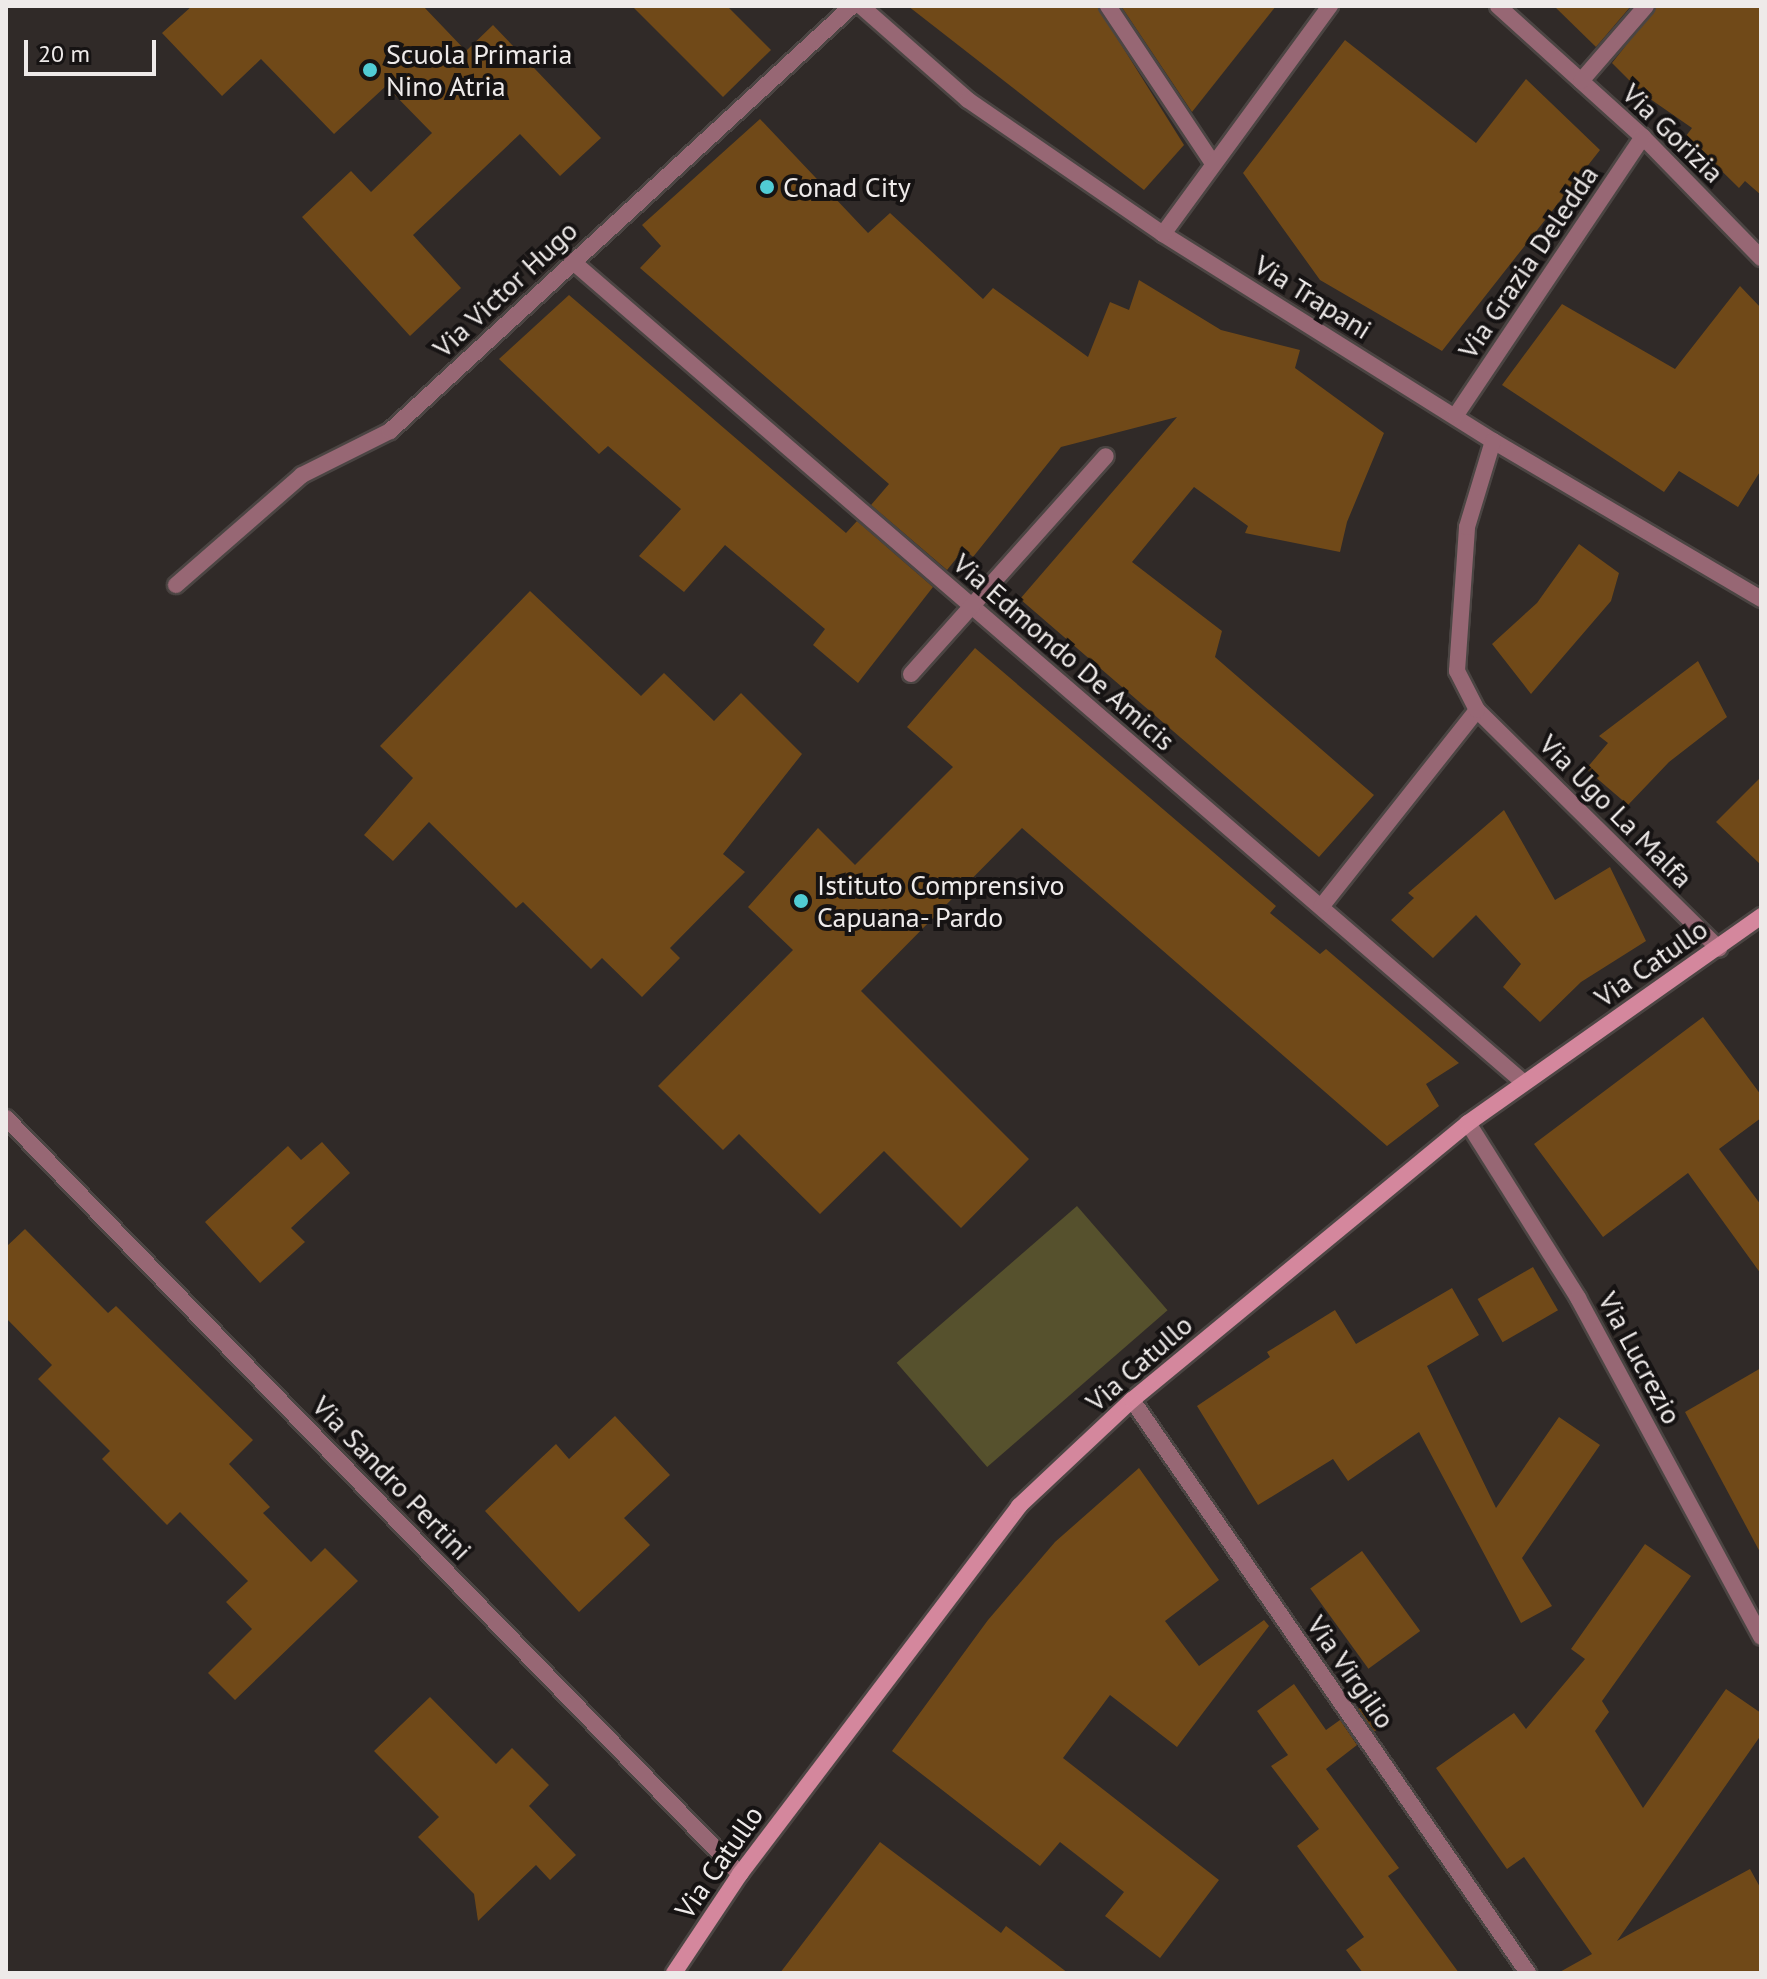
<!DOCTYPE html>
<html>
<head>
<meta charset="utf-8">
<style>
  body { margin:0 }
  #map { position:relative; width:1767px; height:1979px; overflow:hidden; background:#302a28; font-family:"PT Sans",sans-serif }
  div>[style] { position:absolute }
  .green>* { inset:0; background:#56512d; transform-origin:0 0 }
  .building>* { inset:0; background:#704918; transform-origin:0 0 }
  .roads { filter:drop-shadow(2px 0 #4b4543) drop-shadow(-2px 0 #4b4543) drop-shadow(0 2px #4b4543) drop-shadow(0 -2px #4b4543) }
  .street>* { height:16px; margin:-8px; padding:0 8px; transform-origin:8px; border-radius:8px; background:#976774 }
  .secondary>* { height:16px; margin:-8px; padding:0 8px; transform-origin:8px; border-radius:8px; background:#d4879d }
  .dots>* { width:22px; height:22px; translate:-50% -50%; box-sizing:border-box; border:4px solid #161313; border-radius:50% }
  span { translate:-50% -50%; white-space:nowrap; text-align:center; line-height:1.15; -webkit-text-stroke:8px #161313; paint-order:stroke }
  .poi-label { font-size:28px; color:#eeeae9 }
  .left { translate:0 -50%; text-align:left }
  .street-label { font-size:28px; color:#eeeae9 }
  .frame { position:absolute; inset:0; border:8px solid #eeeae9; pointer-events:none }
  .scale { position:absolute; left:24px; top:40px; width:132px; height:36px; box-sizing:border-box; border:4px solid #eeeae9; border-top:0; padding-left:10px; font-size:24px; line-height:28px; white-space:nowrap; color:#eeeae9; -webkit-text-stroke:6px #161313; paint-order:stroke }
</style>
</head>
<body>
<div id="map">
  <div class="green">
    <i style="left:1077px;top:1206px;width:138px;height:239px;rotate:49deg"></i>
  </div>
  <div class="building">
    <i style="clip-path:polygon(192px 6px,423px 6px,466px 51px,493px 25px,601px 138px,560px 176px,520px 134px,413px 235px,461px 288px,410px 336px,302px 217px,351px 171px,371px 192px,432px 133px,386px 86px,334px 134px,261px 59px,222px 96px,162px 33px)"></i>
    <i style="clip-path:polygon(632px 6px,727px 6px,771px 50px,723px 97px)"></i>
    <i style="clip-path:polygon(908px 6px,1097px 6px,1184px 145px,1144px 190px)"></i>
    <i style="clip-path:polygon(1121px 6px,1276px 6px,1192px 112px)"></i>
    <i style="clip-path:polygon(1554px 6px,1631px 6px,1596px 47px)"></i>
    <i style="clip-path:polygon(1657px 6px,1761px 6px,1761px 195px,1745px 181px,1739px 188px,1686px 136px,1692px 128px,1643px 94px,1612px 63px)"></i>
    <i style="clip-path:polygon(1345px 40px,1476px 143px,1526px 79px,1600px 150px,1442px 351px,1320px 280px,1243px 173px)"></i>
    <i style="clip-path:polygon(760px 119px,868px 233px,890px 213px,983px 299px,993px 288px,1088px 357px,1110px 302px,1129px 310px,1139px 280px,1221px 330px,1300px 350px,1295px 368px,1384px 433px,1347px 522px,1340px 552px,1245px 533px,1248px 526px,1194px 487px,1132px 562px,1222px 631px,1215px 657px,1374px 795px,1319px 857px,1020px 599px,1177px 417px,1061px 447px,973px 557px,964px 549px,947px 570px,871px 505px,889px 484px,640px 268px,661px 246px,642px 225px)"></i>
    <i style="clip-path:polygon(1740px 286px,1761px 308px,1761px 470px,1738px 507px,1679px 471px,1664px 492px,1502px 385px,1562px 304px,1675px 369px)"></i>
    <i style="clip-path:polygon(569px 295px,846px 533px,857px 521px,933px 587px,858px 683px,813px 645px,825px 629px,725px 545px,684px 592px,639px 556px,681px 509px,608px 446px,599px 454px,499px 359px)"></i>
    <i style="clip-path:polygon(1579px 544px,1619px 573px,1611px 601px,1531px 694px,1492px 644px,1537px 603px)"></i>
    <i style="clip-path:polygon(530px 591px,641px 696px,664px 673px,714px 721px,741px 693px,802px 754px,723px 854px,745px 872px,670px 948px,680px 958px,642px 997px,602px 958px,591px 969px,523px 902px,516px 908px,429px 822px,393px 861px,364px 835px,413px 778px,380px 746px)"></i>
    <i style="clip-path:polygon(975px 648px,1276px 906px,1270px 913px,1320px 954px,1326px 949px,1459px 1063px,1426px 1084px,1439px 1106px,1387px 1146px,1022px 828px,861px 991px,1029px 1159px,961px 1228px,884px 1151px,820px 1214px,739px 1134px,723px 1150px,658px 1086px,793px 950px,748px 907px,818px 828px,855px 865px,953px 767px,907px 727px)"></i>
    <i style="clip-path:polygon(1698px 661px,1727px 717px,1669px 762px,1628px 805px,1586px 769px,1608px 743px,1599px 736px)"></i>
    <i style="clip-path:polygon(1761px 777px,1761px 865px,1716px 822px)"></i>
    <i style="clip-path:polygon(1504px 810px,1555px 900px,1610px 867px,1646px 941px,1581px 982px,1540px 1022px,1503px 987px,1521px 964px,1476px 915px,1433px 958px,1391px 920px,1414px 898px,1408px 893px)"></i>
    <i style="clip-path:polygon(1703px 1017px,1761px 1095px,1761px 1118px,1719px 1149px,1761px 1205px,1761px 1274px,1688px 1173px,1603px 1237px,1534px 1144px)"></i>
    <i style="clip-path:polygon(322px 1142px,350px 1173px,291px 1228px,305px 1242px,260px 1283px,205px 1222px,288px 1146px,301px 1160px)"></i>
    <i style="clip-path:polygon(25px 1229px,108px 1313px,116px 1306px,253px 1440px,229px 1464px,270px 1507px,263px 1513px,311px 1562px,325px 1548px,358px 1581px,235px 1700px,208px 1673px,252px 1629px,226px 1602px,248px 1581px,180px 1512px,167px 1525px,102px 1459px,110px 1451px,38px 1379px,52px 1365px,6px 1318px,6px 1247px)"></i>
    <i style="left:1533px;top:1267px;width:50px;height:64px;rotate:60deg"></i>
    <i style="clip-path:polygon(1452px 1288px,1479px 1335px,1427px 1366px,1496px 1508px,1559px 1417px,1600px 1445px,1522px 1558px,1552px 1606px,1521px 1623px,1419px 1432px,1348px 1481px,1333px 1459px,1258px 1505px,1197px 1406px,1270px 1357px,1267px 1352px,1335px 1310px,1356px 1344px)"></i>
    <i style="clip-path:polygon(1761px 1368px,1761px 1554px,1685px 1412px)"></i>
    <i style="clip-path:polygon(615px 1416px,670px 1475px,624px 1518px,650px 1545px,579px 1612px,485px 1511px,556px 1444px,569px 1459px)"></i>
    <i style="clip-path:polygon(1139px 1468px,1219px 1580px,1165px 1621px,1199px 1666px,1264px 1620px,1269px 1626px,1177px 1747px,1110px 1695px,1063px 1758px,1219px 1880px,1160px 1958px,1105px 1916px,1124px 1892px,1060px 1842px,1040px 1866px,892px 1751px,988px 1620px,1055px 1542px)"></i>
    <i style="clip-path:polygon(1645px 1544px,1691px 1576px,1602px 1701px,1609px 1712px,1595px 1731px,1643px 1808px,1726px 1689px,1761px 1713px,1761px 1735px,1617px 1941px,1750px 1869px,1761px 1889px,1761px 1973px,1558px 1973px,1592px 1954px,1524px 1857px,1507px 1869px,1436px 1768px,1514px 1713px,1526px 1729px,1585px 1659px,1571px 1649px)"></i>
    <i style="left:1362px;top:1551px;width:99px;height:64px;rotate:54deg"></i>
    <i style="clip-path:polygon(1294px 1684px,1326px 1730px,1340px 1720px,1357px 1745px,1326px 1769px,1399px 1868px,1388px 1876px,1459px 1973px,1363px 1973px,1346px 1950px,1364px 1937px,1297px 1846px,1319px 1829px,1271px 1766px,1288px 1755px,1257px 1711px)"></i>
    <i style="clip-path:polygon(430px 1697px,496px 1764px,512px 1748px,549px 1785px,529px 1806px,576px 1855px,550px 1880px,536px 1865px,478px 1921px,474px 1894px,418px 1837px,439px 1817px,374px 1751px)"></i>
    <i style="left:1369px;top:1701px;width:28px;height:13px;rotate:55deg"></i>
    <i style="clip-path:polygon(880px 1842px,1001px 1933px,1006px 1926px,1068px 1973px,780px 1973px)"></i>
  </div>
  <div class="roads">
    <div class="street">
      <i style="left:861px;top:6px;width:142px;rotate:41.3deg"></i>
      <i style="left:968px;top:100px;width:237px;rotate:34.5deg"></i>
      <i style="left:1163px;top:234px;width:390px;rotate:32.1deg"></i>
      <i style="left:1493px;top:441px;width:311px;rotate:30.5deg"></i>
      <i style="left:1108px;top:6px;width:187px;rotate:56.3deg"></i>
      <i style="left:1498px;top:6px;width:195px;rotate:42.1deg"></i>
      <i style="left:1643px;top:137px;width:169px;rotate:45.7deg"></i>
      <i style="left:1581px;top:81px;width:99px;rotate:-49.1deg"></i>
      <i style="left:1163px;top:234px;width:283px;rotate:-53.8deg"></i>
      <i style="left:572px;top:261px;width:1256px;rotate:40.8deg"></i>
      <i style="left:1456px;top:415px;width:335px;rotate:-56.1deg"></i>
      <i style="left:176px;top:585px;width:167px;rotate:-41.1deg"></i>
      <i style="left:302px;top:475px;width:98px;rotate:-26.6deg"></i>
      <i style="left:390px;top:431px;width:628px;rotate:-42.61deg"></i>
      <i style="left:911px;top:674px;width:292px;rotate:-48.2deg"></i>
      <i style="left:1477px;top:710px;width:340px;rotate:44.6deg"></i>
      <i style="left:1321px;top:907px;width:251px;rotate:-51.6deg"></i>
      <i style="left:1477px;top:710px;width:44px;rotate:-117.1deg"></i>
      <i style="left:1457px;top:671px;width:144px;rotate:-86deg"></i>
      <i style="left:1467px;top:527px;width:90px;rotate:-73.2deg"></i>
      <i style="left:6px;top:1118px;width:1054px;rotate:45.85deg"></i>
      <i style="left:1468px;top:1123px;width:207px;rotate:57.8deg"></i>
      <i style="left:1578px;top:1298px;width:385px;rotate:61.6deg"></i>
      <i style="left:1132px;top:1400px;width:697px;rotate:55.35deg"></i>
    </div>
    <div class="secondary">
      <i style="left:674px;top:1973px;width:119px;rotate:-56.3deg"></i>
      <i style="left:740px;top:1874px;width:462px;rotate:-52.8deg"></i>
      <i style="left:1019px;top:1506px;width:155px;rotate:-43.2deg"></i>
      <i style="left:1132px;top:1400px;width:435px;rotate:-39.5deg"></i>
      <i style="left:1468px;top:1123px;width:359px;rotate:-35.2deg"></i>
    </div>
  </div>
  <div class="dots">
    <i style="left:370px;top:70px;background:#51ccd4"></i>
    <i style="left:767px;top:187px;background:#51ccd4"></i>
    <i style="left:801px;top:901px;background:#51ccd4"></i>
  </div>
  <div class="poi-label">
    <span class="left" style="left:386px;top:70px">Scuola Primaria<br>Nino Atria</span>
    <span class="left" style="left:783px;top:187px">Conad City</span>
    <span class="left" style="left:817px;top:901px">Istituto Comprensivo<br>Capuana- Pardo</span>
  </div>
  <div class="street-label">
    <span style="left:1673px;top:133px;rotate:44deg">Via Gorizia</span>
    <span style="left:1528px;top:262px;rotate:-56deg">Via Grazia Deledda</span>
    <span style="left:505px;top:289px;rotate:-43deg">Via Victor Hugo</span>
    <span style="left:1313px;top:297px;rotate:32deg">Via Trapani</span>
    <span style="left:1064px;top:652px;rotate:41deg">Via Edmondo De Amicis</span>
    <span style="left:1616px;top:811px;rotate:45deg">Via Ugo La Malfa</span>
    <span style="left:1651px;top:963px;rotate:-35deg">Via Catullo</span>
    <span style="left:1640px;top:1358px;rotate:62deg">Via Lucrezio</span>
    <span style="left:1139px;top:1363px;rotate:-41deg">Via Catullo</span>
    <span style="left:392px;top:1478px;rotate:46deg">Via Sandro Pertini</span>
    <span style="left:1351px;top:1672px;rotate:55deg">Via Virgilio</span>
    <span style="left:719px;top:1862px;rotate:-55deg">Via Catullo</span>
  </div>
  <div class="frame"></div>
  <div class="scale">20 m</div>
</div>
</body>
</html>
